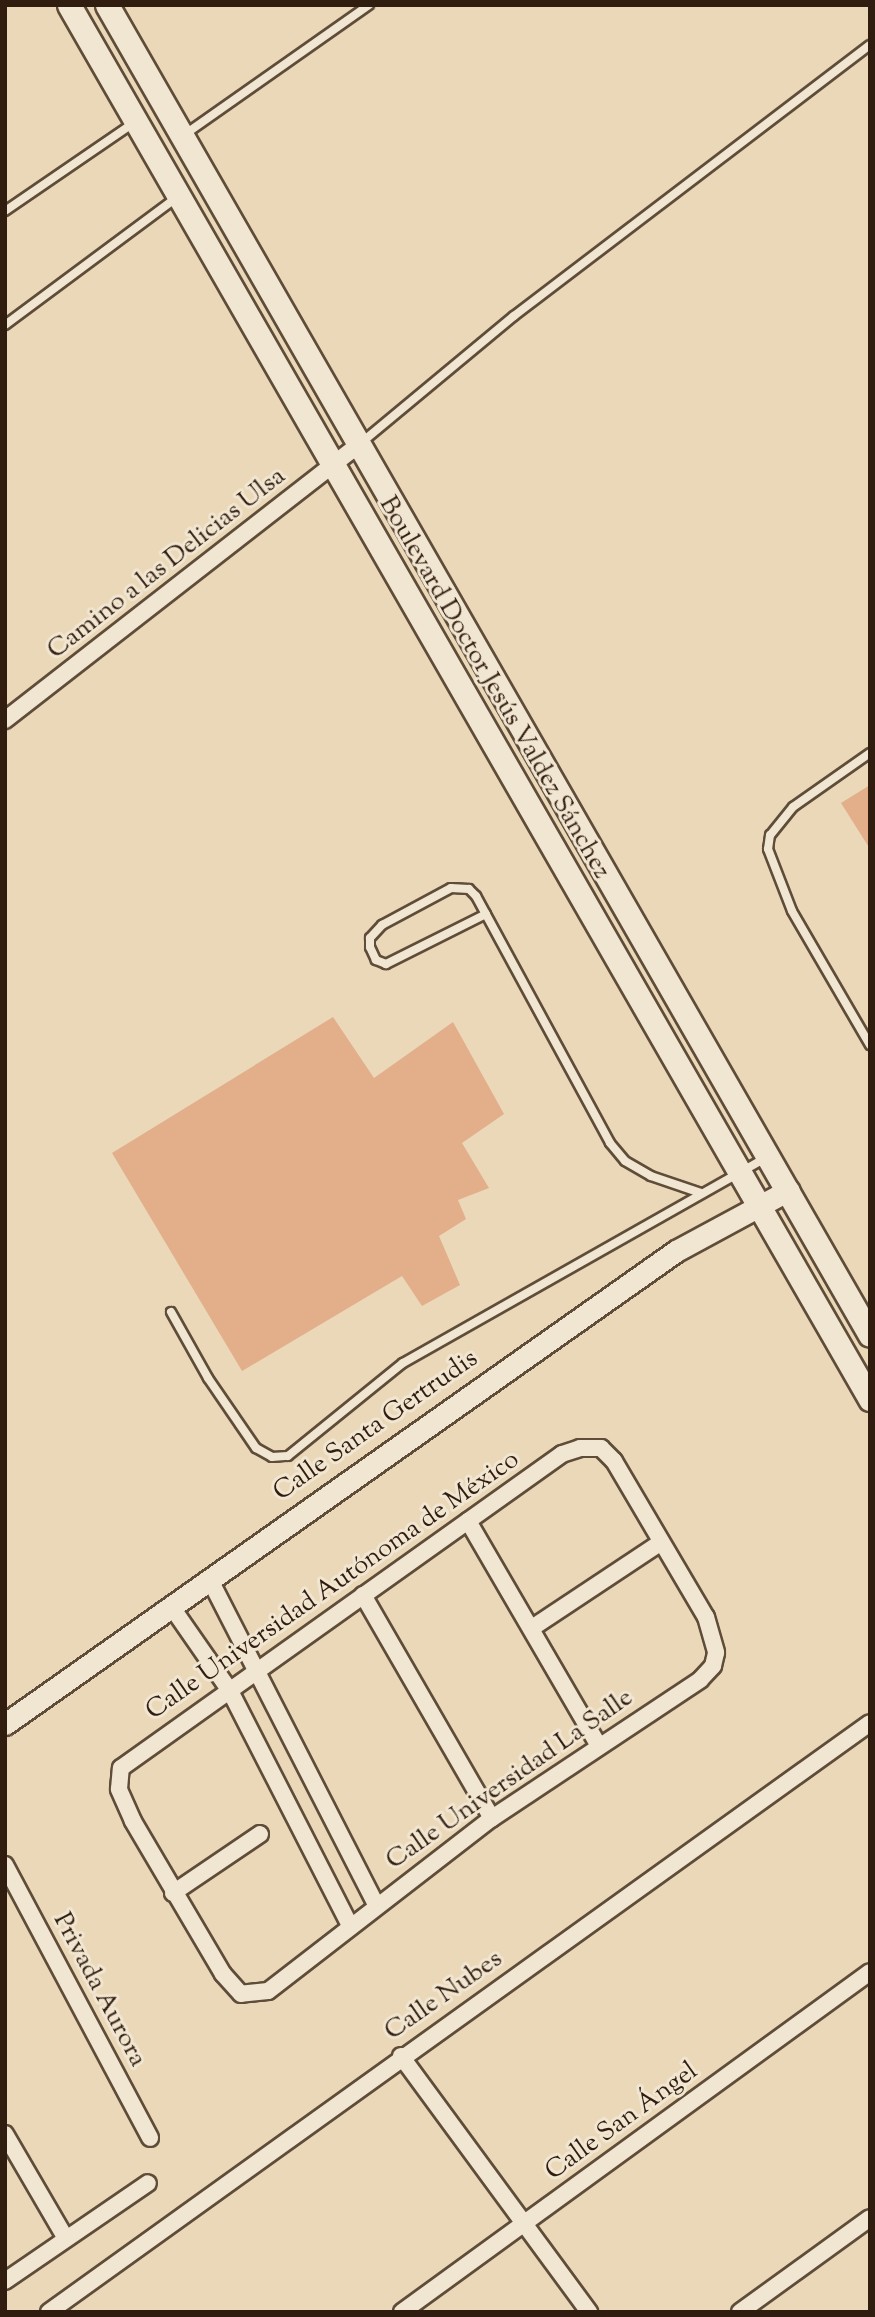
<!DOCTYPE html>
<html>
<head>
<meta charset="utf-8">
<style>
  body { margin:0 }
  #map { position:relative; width:875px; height:2317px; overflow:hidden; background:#ead8b8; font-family:"Sorts Mill Goudy",serif }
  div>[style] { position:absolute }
  .building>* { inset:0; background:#e3af8b }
  .roads { filter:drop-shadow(2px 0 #5f4c39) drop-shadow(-2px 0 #5f4c39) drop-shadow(0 2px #5f4c39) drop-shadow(0 -2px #5f4c39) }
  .service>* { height:8px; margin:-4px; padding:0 4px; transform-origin:4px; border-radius:4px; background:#f1e6d1 }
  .minor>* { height:16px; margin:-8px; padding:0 8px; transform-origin:8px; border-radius:8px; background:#f1e6d1 }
  .tertiary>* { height:21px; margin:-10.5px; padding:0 10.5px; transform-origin:10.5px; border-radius:10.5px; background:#f1e6d1 }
  .secondary>* { height:23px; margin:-11.5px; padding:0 11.5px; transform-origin:11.5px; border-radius:11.5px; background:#f1e6d1 }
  span { translate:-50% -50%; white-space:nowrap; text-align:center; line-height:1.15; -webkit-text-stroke:6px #f1e6d1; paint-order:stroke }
  .street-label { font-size:26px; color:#311d0f }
  .frame { position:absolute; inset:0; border:7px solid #311d0f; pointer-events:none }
</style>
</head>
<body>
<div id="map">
  <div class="building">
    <i style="clip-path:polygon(870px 785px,870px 849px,841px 803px)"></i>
    <i style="clip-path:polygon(333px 1017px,374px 1078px,453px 1022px,504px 1114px,462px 1143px,489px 1188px,458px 1200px,466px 1219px,439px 1236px,460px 1285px,422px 1306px,402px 1276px,242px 1371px,112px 1153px)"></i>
  </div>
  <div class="roads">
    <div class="service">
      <i style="left:184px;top:135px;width:226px;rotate:-35.1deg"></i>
      <i style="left:5px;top:211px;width:158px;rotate:-34.4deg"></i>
      <i style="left:5px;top:325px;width:213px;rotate:-36.6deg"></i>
      <i style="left:362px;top:442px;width:197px;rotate:-39.7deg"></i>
      <i style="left:514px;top:316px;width:447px;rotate:-37.3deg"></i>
      <i style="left:870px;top:753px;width:94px;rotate:145deg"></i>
      <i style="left:793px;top:807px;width:36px;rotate:129deg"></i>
      <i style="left:770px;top:835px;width:14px;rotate:98deg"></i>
      <i style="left:768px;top:849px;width:66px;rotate:68.8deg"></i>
      <i style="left:792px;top:911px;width:155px;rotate:59.8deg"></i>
      <i style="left:486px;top:914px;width:112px;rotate:153.4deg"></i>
      <i style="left:386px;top:964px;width:11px;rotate:-158deg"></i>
      <i style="left:376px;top:960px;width:14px;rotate:-115deg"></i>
      <i style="left:370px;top:947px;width:9px;rotate:-90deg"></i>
      <i style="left:370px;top:938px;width:18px;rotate:-47deg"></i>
      <i style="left:382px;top:925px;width:78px;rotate:-28.2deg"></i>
      <i style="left:451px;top:888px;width:18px;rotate:3deg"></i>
      <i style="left:469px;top:889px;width:10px;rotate:45deg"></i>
      <i style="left:476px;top:896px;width:281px;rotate:61.5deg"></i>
      <i style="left:610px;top:1143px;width:23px;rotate:50deg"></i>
      <i style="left:625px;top:1161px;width:30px;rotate:30deg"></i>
      <i style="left:651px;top:1176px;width:53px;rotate:18.8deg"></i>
      <i style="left:171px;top:1312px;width:76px;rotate:60.7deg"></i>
      <i style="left:208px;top:1378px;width:85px;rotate:55.6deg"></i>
      <i style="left:256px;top:1448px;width:18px;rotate:29deg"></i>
      <i style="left:272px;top:1457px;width:16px;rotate:-4deg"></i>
      <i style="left:288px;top:1456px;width:148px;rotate:-39deg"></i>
      <i style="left:403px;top:1363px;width:416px;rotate:-29.5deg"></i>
    </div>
    <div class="minor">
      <i style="left:5px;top:720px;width:446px;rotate:-37.9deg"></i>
      <i style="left:580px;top:1448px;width:21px"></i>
      <i style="left:601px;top:1448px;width:18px;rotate:45deg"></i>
      <i style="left:614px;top:1461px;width:181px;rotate:59.5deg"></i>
      <i style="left:706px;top:1617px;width:37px;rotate:74deg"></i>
      <i style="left:716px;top:1653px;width:13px;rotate:103deg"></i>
      <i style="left:713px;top:1666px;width:19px;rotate:133deg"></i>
      <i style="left:700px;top:1680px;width:250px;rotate:146.4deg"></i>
      <i style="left:492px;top:1818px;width:283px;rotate:142.3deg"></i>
      <i style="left:268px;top:1991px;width:27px;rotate:174deg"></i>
      <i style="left:241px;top:1994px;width:27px;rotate:-132deg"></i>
      <i style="left:223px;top:1974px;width:178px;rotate:-120.5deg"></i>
      <i style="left:133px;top:1821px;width:35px;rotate:-114deg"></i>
      <i style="left:119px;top:1789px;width:21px;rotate:-85deg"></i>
      <i style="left:121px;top:1768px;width:541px;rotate:-35.45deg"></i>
      <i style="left:562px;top:1454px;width:19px;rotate:-18deg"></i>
      <i style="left:468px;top:1521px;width:258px;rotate:59.8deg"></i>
      <i style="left:210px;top:1580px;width:364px;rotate:62.9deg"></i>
      <i style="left:363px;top:1595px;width:258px;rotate:60deg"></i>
      <i style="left:171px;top:1606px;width:103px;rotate:55.2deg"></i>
      <i style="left:230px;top:1691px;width:263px;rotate:62.9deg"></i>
      <i style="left:532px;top:1628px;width:154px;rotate:-33.6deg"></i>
      <i style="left:5px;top:1865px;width:309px;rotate:62deg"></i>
      <i style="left:173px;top:1893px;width:105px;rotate:-34.1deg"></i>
      <i style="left:401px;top:2056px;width:318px;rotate:53.7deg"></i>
      <i style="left:5px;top:2134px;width:121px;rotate:59.8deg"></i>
      <i style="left:5px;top:2281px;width:173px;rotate:-34.4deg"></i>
      <i style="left:49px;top:2312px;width:1010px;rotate:-35.66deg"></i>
      <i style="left:402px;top:2312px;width:578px;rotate:-36deg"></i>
      <i style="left:740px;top:2312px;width:160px;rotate:-35.9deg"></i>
    </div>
    <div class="tertiary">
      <i style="left:5px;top:1724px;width:821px;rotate:-35.18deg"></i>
      <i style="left:676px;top:1251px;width:128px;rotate:-28.4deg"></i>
    </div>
    <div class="secondary">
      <i style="left:69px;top:5px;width:1608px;rotate:60.12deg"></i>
      <i style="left:107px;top:5px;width:1533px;rotate:60.16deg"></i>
    </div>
  </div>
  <div class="street-label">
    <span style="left:167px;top:564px;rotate:-38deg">Camino a las Delicias Ulsa</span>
    <span style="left:494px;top:688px;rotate:60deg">Boulevard Doctor Jesús Valdez Sánchez</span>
    <span style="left:376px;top:1426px;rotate:-35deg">Calle Santa Gertrudis</span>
    <span style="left:333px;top:1586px;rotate:-35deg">Calle Universidad Autónoma de México</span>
    <span style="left:510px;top:1780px;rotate:-35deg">Calle Universidad La Salle</span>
    <span style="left:99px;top:1990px;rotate:62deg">Privada Aurora</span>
    <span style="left:444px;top:1996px;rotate:-35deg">Calle Nubes</span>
    <span style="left:622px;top:2122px;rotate:-36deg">Calle San Ángel</span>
  </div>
  <div class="frame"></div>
</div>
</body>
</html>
